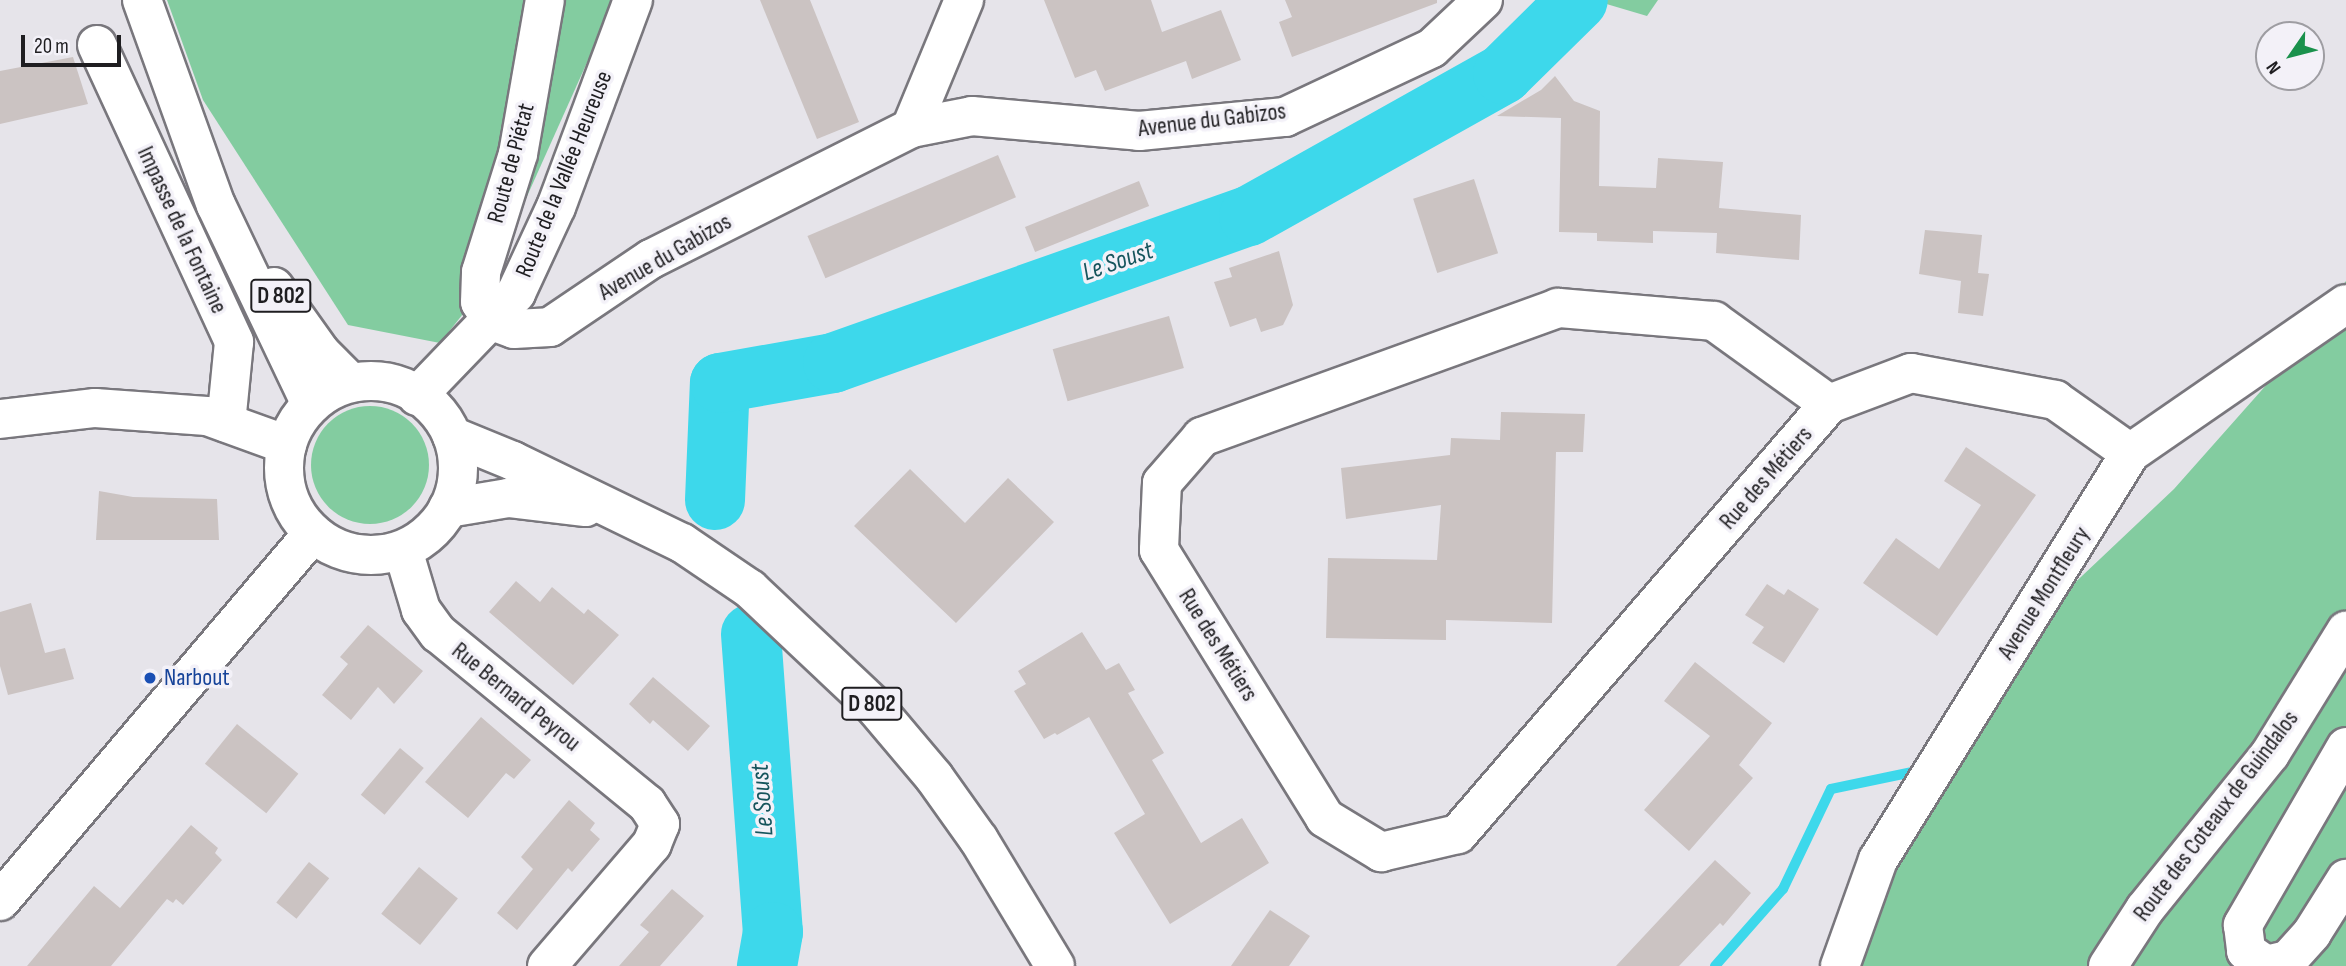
<!DOCTYPE html>
<html>
<head>
<meta charset="utf-8">
<style>
  body { margin:0 }
  #map { position:relative; width:2346px; height:966px; overflow:hidden; background:#e6e4ea; font-family:"Sofia Sans Condensed",sans-serif }
  div>[style] { position:absolute }
  .green>* { inset:0; background:#83cca0 }
  .round { border-radius:50% }
  .stream>* { height:10px; margin:-5px; padding:0 5px; transform-origin:5px; border-radius:5px; background:#3dd8eb }
  .river>* { height:60px; margin:-30px; padding:0 30px; transform-origin:30px; border-radius:30px; background:#3dd8eb }
  .building>* { inset:0; background:#cbc3c2; transform-origin:0 0 }
  .roads { filter:drop-shadow(2px 0 #79777d) drop-shadow(-2px 0 #79777d) drop-shadow(0 2px #79777d) drop-shadow(0 -2px #79777d) }
  .minor>* { height:38px; margin:-19px; padding:0 19px; transform-origin:19px; border-radius:19px; background:#fff }
  .major>* { height:38px; margin:-19px; padding:0 19px; transform-origin:19px; border-radius:19px; background:#fff }
  .major>.ring { margin:-19px; padding:0; box-sizing:content-box; background:none; border:38px solid #fff; border-radius:50% }
  .dots>* { width:19px; height:19px; translate:-50% -50%; box-sizing:border-box; border:4px solid #f3f1f8; border-radius:50% }
  span { translate:-50% -50%; white-space:nowrap; text-align:center; line-height:1.15; -webkit-text-stroke:7px #f3f1f8; paint-order:stroke }
  .shield-label span { padding:2px 5px; background:#f3f1f8; border:2px solid; border-radius:5px; -webkit-text-stroke-width:0 }
  .shield-label { font-size:23px; color:#1f1e21; font-weight:700 }
  .street-label { font-size:24px; color:#1f1e21 }
  .transit-label { font-size:24px; color:#164399 }
  .left { translate:0 -50%; text-align:left }
  .water-label { font-size:26px; color:#16555d; font-style:italic }
  .north { position:absolute; left:2255px; top:21px; width:70px; height:70px; box-sizing:border-box; background:#f3f1f8; border:2px solid #9e9da2; border-radius:50%; rotate:235deg; font-size:19px; font-weight:700; line-height:28px; text-align:center; color:#1f1e21 }
  .north::after { content:''; display:block; margin:auto; width:24px; height:32px; background:#1a914c; clip-path:polygon(50% 0,100% 100%,50% 72%,0 100%) }
  .scale { position:absolute; left:21px; top:35px; width:100px; height:32px; box-sizing:border-box; border:4px solid #1f1e21; border-top:0; padding-left:9px; font-size:21px; line-height:24px; white-space:nowrap; color:#1f1e21; -webkit-text-stroke:5px #f3f1f8; paint-order:stroke }
</style>
</head>
<body>
<div id="map">
  <div class="green">
    <i style="clip-path:polygon(167px 0,615px 0,489px 281px,440px 343px,348px 325px,203px 100px)"></i>
    <i style="clip-path:polygon(1593px 0,1658px 0,1647px 16px)"></i>
    <i style="clip-path:polygon(2346px 281px,2346px 966px,1849px 966px,1886px 856px,2009px 645px,2174px 489px,2276px 374px)"></i>
    <i class="round" style="left:311px;top:406px;width:118px;height:118px"></i>
  </div>
  <div class="stream">
    <i style="left:1715px;top:966px;width:103px;rotate:-48.6deg"></i>
    <i style="left:1783px;top:889px;width:111px;rotate:-64.4deg"></i>
    <i style="left:1831px;top:789px;width:93px;rotate:-11.8deg"></i>
  </div>
  <div class="river">
    <i style="left:715px;top:500px;width:117px;rotate:-87.6deg"></i>
    <i style="left:720px;top:383px;width:115px;rotate:-10deg"></i>
    <i style="left:833px;top:363px;width:441px;rotate:-19.5deg"></i>
    <i style="left:1249px;top:216px;width:291px;rotate:-29.2deg"></i>
    <i style="left:1503px;top:74px;width:105px;rotate:-44.6deg"></i>
    <i style="left:751px;top:634px;width:299px;rotate:85.8deg"></i>
    <i style="left:773px;top:932px;width:35px;rotate:100deg"></i>
  </div>
  <div class="building">
    <i style="clip-path:polygon(760px 0,810px 0,859px 122px,817px 139px)"></i>
    <i style="clip-path:polygon(1044px 0,1151px 0,1162px 32px,1221px 10px,1241px 60px,1192px 79px,1186px 61px,1105px 91px,1096px 70px,1075px 78px)"></i>
    <i style="clip-path:polygon(1285px 0,1437px 0,1437px 3px,1292px 57px,1279px 22px,1292px 17px)"></i>
    <i style="clip-path:polygon(73px 57px,88px 104px,0 124px,0 71px)"></i>
    <i style="clip-path:polygon(1555px 76px,1574px 101px,1600px 111px,1599px 186px,1656px 188px,1658px 158px,1723px 162px,1719px 208px,1801px 215px,1799px 260px,1716px 253px,1717px 233px,1653px 231px,1653px 243px,1597px 241px,1597px 233px,1559px 232px,1561px 118px,1497px 116px,1541px 90px)"></i>
    <i style="left:998px;top:155px;width:46px;height:207px;rotate:67deg"></i>
    <i style="left:1474px;top:179px;width:78px;height:64px;rotate:72deg"></i>
    <i style="left:1139px;top:181px;width:27px;height:123px;rotate:68deg"></i>
    <i style="clip-path:polygon(1925px 230px,1982px 235px,1978px 273px,1989px 274px,1983px 316px,1958px 313px,1961px 281px,1919px 274px)"></i>
    <i style="clip-path:polygon(1279px 251px,1293px 305px,1283px 325px,1261px 332px,1256px 318px,1230px 327px,1214px 282px,1232px 277px,1229px 268px)"></i>
    <i style="left:1169px;top:316px;width:54px;height:121px;rotate:74deg"></i>
    <i style="clip-path:polygon(1501px 412px,1585px 414px,1583px 452px,1556px 452px,1552px 623px,1446px 620px,1446px 640px,1326px 638px,1328px 558px,1437px 560px,1441px 505px,1346px 519px,1341px 468px,1450px 455px,1451px 438px,1500px 440px)"></i>
    <i style="clip-path:polygon(1966px 447px,2036px 495px,1937px 636px,1863px 583px,1896px 538px,1939px 569px,1981px 505px,1944px 481px)"></i>
    <i style="clip-path:polygon(910px 469px,965px 523px,1008px 478px,1054px 522px,956px 623px,854px 526px)"></i>
    <i style="clip-path:polygon(99px 491px,133px 497px,217px 499px,219px 540px,96px 540px)"></i>
    <i style="clip-path:polygon(516px 581px,540px 602px,552px 587px,584px 614px,588px 609px,619px 635px,573px 685px,489px 612px)"></i>
    <i style="clip-path:polygon(1767px 584px,1784px 595px,1788px 589px,1819px 609px,1784px 663px,1752px 643px,1764px 627px,1745px 615px)"></i>
    <i style="clip-path:polygon(31px 603px,45px 653px,65px 648px,74px 679px,8px 695px,0 666px,0 612px)"></i>
    <i style="clip-path:polygon(368px 625px,423px 671px,394px 704px,378px 687px,351px 720px,322px 695px,348px 664px,340px 657px)"></i>
    <i style="clip-path:polygon(1082px 632px,1106px 670px,1119px 663px,1135px 690px,1128px 693px,1164px 753px,1152px 760px,1201px 843px,1242px 818px,1269px 863px,1170px 924px,1114px 833px,1145px 814px,1089px 717px,1057px 735px,1055px 733px,1044px 739px,1014px 691px,1026px 684px,1018px 671px)"></i>
    <i style="clip-path:polygon(1695px 662px,1772px 723px,1739px 765px,1753px 778px,1689px 851px,1644px 810px,1710px 736px,1664px 701px)"></i>
    <i style="clip-path:polygon(653px 677px,710px 726px,688px 751px,653px 720px,650px 724px,629px 704px)"></i>
    <i style="clip-path:polygon(481px 717px,531px 760px,514px 779px,506px 773px,468px 818px,425px 782px)"></i>
    <i style="left:237px;top:724px;width:79px;height:51px;rotate:39deg"></i>
    <i style="left:400px;top:748px;width:31px;height:61px;rotate:40deg"></i>
    <i style="clip-path:polygon(569px 800px,595px 823px,590px 830px,600px 839px,572px 872px,568px 868px,517px 930px,497px 913px,533px 869px,521px 857px)"></i>
    <i style="clip-path:polygon(191px 825px,218px 848px,215px 853px,222px 860px,183px 905px,176px 899px,173px 903px,167px 899px,111px 966px,27px 966px,94px 886px,120px 908px)"></i>
    <i style="clip-path:polygon(1715px 860px,1751px 893px,1723px 926px,1720px 923px,1679px 966px,1616px 966px)"></i>
    <i style="left:309px;top:862px;width:26px;height:52px;rotate:39deg"></i>
    <i style="left:419px;top:867px;width:50px;height:60px;rotate:39deg"></i>
    <i style="clip-path:polygon(672px 889px,704px 916px,660px 966px,619px 966px,649px 932px,640px 925px)"></i>
    <i style="clip-path:polygon(1270px 910px,1310px 936px,1289px 966px,1231px 966px)"></i>
  </div>
  <div class="roads">
    <div class="minor">
      <i style="left:97px;top:45px;width:327px;rotate:65.2deg"></i>
      <i style="left:234px;top:342px;width:81px;rotate:95.6deg"></i>
      <i style="left:911px;top:128px;width:139px;rotate:-67.5deg"></i>
      <i style="left:492px;top:321px;width:23px;rotate:20deg"></i>
      <i style="left:514px;top:329px;width:36px;rotate:-3deg"></i>
      <i style="left:550px;top:327px;width:122px;rotate:-34deg"></i>
      <i style="left:651px;top:259px;width:291px;rotate:-26.7deg"></i>
      <i style="left:911px;top:128px;width:62px;rotate:-11.1deg"></i>
      <i style="left:972px;top:116px;width:168px;rotate:5.1deg"></i>
      <i style="left:1139px;top:131px;width:147px;rotate:-5.5deg"></i>
      <i style="left:1285px;top:117px;width:162px;rotate:-25.1deg"></i>
      <i style="left:1432px;top:48px;width:70px;rotate:-43.3deg"></i>
      <i style="left:492px;top:321px;width:22px;rotate:-122deg"></i>
      <i style="left:480px;top:302px;width:30px;rotate:-88deg"></i>
      <i style="left:481px;top:272px;width:124px;rotate:-72.6deg"></i>
      <i style="left:518px;top:154px;width:156px;rotate:-80.1deg"></i>
      <i style="left:417px;top:396px;width:143px;rotate:-46.1deg"></i>
      <i style="left:516px;top:293px;width:95px;rotate:-65.1deg"></i>
      <i style="left:556px;top:207px;width:221px;rotate:-69.6deg"></i>
      <i style="left:1829px;top:404px;width:142px;rotate:-144.2deg"></i>
      <i style="left:1714px;top:321px;width:157px;rotate:-175.2deg"></i>
      <i style="left:1558px;top:308px;width:379px;rotate:160.1deg"></i>
      <i style="left:1202px;top:437px;width:61px;rotate:131deg"></i>
      <i style="left:1162px;top:483px;width:67px;rotate:92.6deg"></i>
      <i style="left:1159px;top:550px;width:315px;rotate:58.2deg"></i>
      <i style="left:1325px;top:818px;width:66px;rotate:31.3deg"></i>
      <i style="left:1381px;top:852px;width:79px;rotate:-13.2deg"></i>
      <i style="left:1458px;top:834px;width:568px;rotate:-49.21deg"></i>
      <i style="left:1829px;top:404px;width:88px;rotate:-20.7deg"></i>
      <i style="left:1911px;top:373px;width:147px;rotate:10.6deg"></i>
      <i style="left:2055px;top:400px;width:92px;rotate:35.2deg"></i>
      <i style="left:0;top:419px;width:96px;rotate:-6.6deg"></i>
      <i style="left:95px;top:408px;width:112px;rotate:4.1deg"></i>
      <i style="left:207px;top:416px;width:85px;rotate:19.9deg"></i>
      <i style="left:403px;top:550px;width:63px;rotate:73.3deg"></i>
      <i style="left:421px;top:610px;width:29px;rotate:54deg"></i>
      <i style="left:438px;top:633px;width:270px;rotate:39.3deg"></i>
      <i style="left:647px;top:804px;width:24px;rotate:57deg"></i>
      <i style="left:660px;top:824px;width:22px;rotate:112deg"></i>
      <i style="left:652px;top:844px;width:161px;rotate:130.7deg"></i>
      <i style="left:2346px;top:747px;width:206px;rotate:120.1deg"></i>
      <i style="left:2243px;top:925px;width:26px;rotate:83deg"></i>
      <i style="left:2246px;top:951px;width:24px;rotate:35deg"></i>
      <i style="left:2266px;top:965px;width:23px;rotate:-13deg"></i>
      <i style="left:2288px;top:960px;width:36px;rotate:-48deg"></i>
      <i style="left:2312px;top:933px;width:64px;rotate:-57.8deg"></i>
      <i style="left:0;top:901px;width:483px;rotate:-49.6deg"></i>
      <i style="left:1840px;top:966px;width:113px;rotate:-70.3deg"></i>
      <i style="left:1878px;top:860px;width:479px;rotate:-58.2deg"></i>
      <i style="left:2130px;top:453px;width:262px;rotate:-34.6deg"></i>
      <i style="left:2108px;top:966px;width:68px;rotate:-57deg"></i>
      <i style="left:2145px;top:909px;width:199px;rotate:-51.1deg"></i>
      <i style="left:2270px;top:754px;width:145px;rotate:-58.3deg"></i>
    </div>
    <div class="major">
      <i style="left:142px;top:0;width:218px;rotate:70.2deg"></i>
      <i style="left:216px;top:205px;width:221px;rotate:64.5deg"></i>
      <i style="left:274px;top:287px;width:81px;rotate:54.5deg"></i>
      <i style="left:321px;top:353px;width:42px;rotate:45deg"></i>
      <i class="ring" style="left:284px;top:381px;width:136px;height:136px"></i>
      <i style="left:452px;top:436px;width:66px;rotate:22.3deg"></i>
      <i style="left:513px;top:461px;width:188px;rotate:25.9deg"></i>
      <i style="left:682px;top:543px;width:82px;rotate:34.1deg"></i>
      <i style="left:750px;top:589px;width:170px;rotate:43.3deg"></i>
      <i style="left:874px;top:706px;width:93px;rotate:49.8deg"></i>
      <i style="left:934px;top:777px;width:77px;rotate:54.5deg"></i>
      <i style="left:979px;top:840px;width:147px;rotate:58.9deg"></i>
      <i style="left:448px;top:508px;width:61px;rotate:-9.5deg"></i>
      <i style="left:508px;top:498px;width:78px;rotate:6.7deg"></i>
    </div>
  </div>
  <div class="dots">
    <i style="left:150px;top:678px;background:#1a4fb4"></i>
  </div>
  <div class="shield-label">
    <span style="left:281px;top:296px">D 802</span>
    <span style="left:872px;top:704px">D 802</span>
  </div>
  <div class="street-label">
    <span style="left:1212px;top:120px;rotate:-7deg">Avenue du Gabizos</span>
    <span style="left:511px;top:163px;rotate:-75deg">Route de Piétat</span>
    <span style="left:564px;top:174px;rotate:-68deg">Route de la Vallée Heureuse</span>
    <span style="left:182px;top:230px;rotate:65deg">Impasse de la Fontaine</span>
    <span style="left:665px;top:257px;rotate:-30deg">Avenue du Gabizos</span>
    <span style="left:1766px;top:478px;rotate:-49deg">Rue des Métiers</span>
    <span style="left:2044px;top:593px;rotate:-58deg">Avenue Montfleury</span>
    <span style="left:1218px;top:645px;rotate:58deg">Rue des Métiers</span>
    <span style="left:516px;top:697px;rotate:39deg">Rue Bernard Peyrou</span>
    <span style="left:2216px;top:816px;rotate:-53deg">Route des Coteaux de Guindalos</span>
  </div>
  <div class="transit-label">
    <span class="left" style="left:164px;top:678px">Narbout</span>
  </div>
  <div class="water-label">
    <span style="left:1118px;top:262px;rotate:-19deg">Le Soust</span>
    <span style="left:763px;top:800px;rotate:-94deg">Le Soust</span>
  </div>
  <div class="north">N</div>
  <div class="scale">20 m</div>
</div>
</body>
</html>
